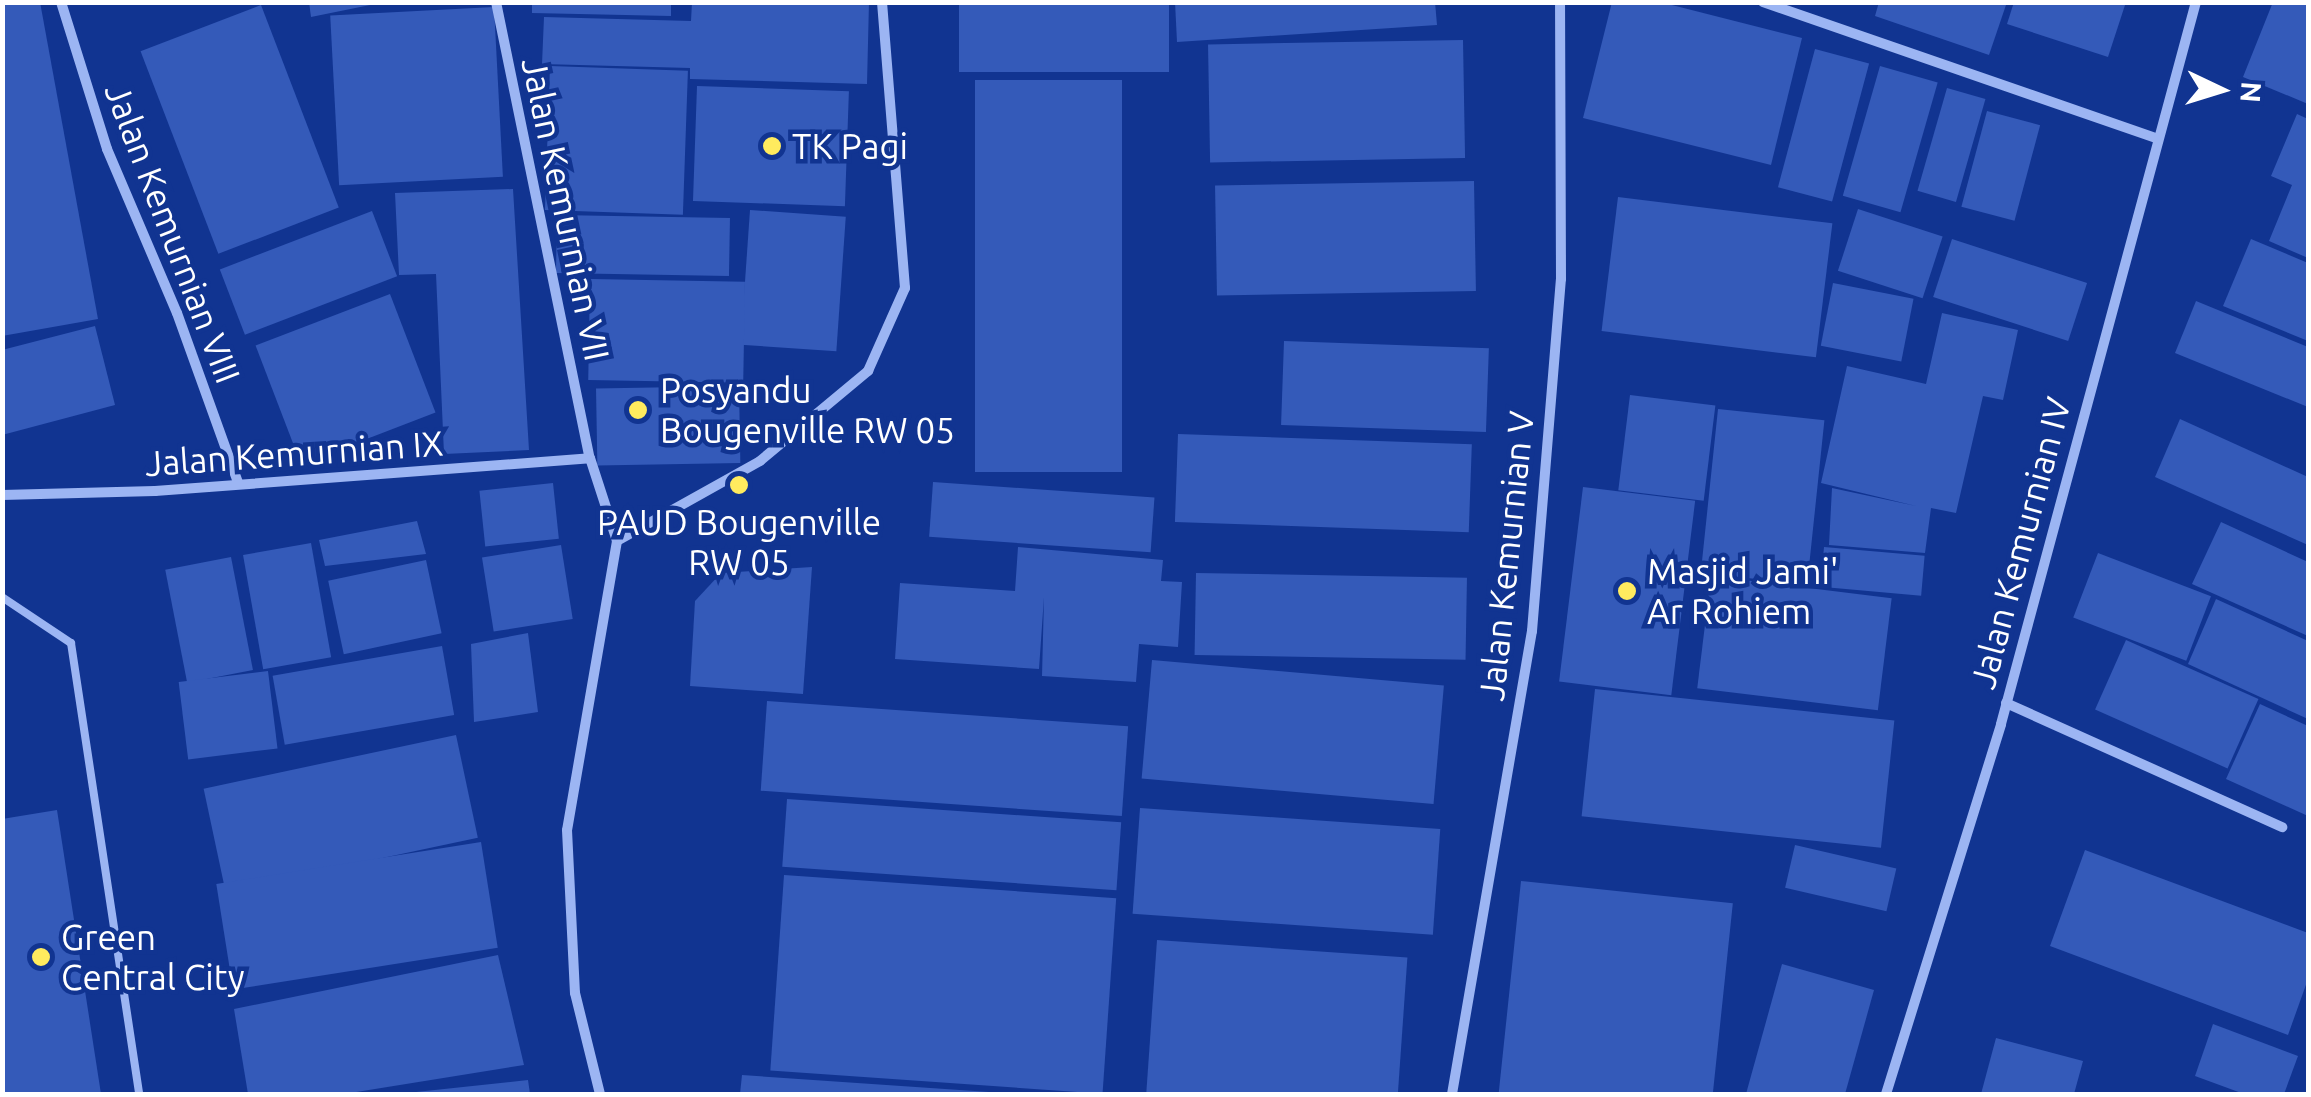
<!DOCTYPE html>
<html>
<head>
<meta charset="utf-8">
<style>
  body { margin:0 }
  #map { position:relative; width:2311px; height:1097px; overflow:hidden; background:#113491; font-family:Ubuntu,sans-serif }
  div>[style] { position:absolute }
  .building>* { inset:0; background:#345ab9; transform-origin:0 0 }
  .service>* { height:8px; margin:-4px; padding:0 4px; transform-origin:4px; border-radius:4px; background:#9cb5f3 }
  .minor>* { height:10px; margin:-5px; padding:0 5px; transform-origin:5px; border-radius:5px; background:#9cb5f3 }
  .dots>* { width:28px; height:28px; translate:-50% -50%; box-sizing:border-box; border:5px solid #113491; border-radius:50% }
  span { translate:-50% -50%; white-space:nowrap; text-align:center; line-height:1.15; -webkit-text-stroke:9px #113491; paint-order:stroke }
  .poi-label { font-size:35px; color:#fff }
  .left { translate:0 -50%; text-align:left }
  .street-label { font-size:35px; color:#fff }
  .frame { position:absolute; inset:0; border:5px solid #fff; pointer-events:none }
  .north { position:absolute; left:2171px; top:40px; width:100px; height:100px; -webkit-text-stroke:8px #113491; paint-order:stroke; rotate:94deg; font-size:28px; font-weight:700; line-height:40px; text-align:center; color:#fff }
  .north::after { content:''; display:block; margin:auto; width:35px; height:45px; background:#fff; clip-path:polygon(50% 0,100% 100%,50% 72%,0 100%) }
</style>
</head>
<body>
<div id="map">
  <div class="building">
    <i style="clip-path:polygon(2px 2px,40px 2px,98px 319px,2px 336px)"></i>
    <i style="clip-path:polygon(309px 2px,375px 2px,375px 4px,311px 17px)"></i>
    <i style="clip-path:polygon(532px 2px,671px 2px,671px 16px,532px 13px)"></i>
    <i style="clip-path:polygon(692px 2px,869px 2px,867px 84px,690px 79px,690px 68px,542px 64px,544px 17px,691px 21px)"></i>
    <i style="left:959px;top:2px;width:210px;height:70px"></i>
    <i style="clip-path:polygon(1175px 2px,1435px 2px,1437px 25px,1177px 42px)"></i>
    <i style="clip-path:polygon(1612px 2px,1660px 2px,1802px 38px,1771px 165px,1583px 118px)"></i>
    <i style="clip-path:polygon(1879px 2px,2007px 2px,1989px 55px,1875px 16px)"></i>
    <i style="clip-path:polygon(2014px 2px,2126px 2px,2108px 57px,2007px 24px)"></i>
    <i style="clip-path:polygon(2273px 2px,2308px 2px,2308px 104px,2243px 77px)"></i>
    <i style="left:261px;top:5px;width:217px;height:129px;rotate:69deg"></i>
    <i style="left:494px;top:7px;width:170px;height:164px;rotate:87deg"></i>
    <i style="left:1463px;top:40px;width:118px;height:255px;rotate:89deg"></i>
    <i style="left:1815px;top:49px;width:56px;height:143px;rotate:15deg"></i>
    <i style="left:550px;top:66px;width:138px;height:144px;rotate:2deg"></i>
    <i style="left:1880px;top:66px;width:60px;height:135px;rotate:16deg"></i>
    <i style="left:975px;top:80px;width:147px;height:392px"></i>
    <i style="left:697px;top:86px;width:152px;height:115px;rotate:2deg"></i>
    <i style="left:1947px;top:88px;width:40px;height:107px;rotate:16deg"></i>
    <i style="left:1987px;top:111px;width:55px;height:99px;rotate:15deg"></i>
    <i style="clip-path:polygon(2297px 114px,2308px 119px,2308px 258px,2269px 241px,2292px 185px,2271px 176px)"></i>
    <i style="left:1474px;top:181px;width:110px;height:259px;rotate:89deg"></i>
    <i style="clip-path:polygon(513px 189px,529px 450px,444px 454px,436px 274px,399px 275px,395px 193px)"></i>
    <i style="left:1618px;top:197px;width:216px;height:135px;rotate:7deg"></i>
    <i style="left:1858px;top:209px;width:89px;height:65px;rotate:18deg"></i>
    <i style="left:750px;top:210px;width:96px;height:135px;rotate:4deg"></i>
    <i style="left:372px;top:211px;width:70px;height:163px;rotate:69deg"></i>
    <i style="left:557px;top:215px;width:173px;height:58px;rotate:1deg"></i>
    <i style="left:1952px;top:239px;width:142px;height:61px;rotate:18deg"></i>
    <i style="clip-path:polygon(2251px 239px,2308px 263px,2308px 341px,2223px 306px)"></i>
    <i style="left:590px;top:279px;width:155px;height:101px;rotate:1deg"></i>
    <i style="left:1833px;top:283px;width:82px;height:64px;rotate:11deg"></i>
    <i style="left:390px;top:294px;width:127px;height:144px;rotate:69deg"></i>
    <i style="clip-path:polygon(2196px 301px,2308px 347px,2308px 407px,2175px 353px)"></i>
    <i style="clip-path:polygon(1942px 313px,2018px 330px,2003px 400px,1983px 396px,1956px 513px,1931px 508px,1925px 553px,1829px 545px,1832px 488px,1916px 506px,1821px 483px,1847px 366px,1926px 384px)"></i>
    <i style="clip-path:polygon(95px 326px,115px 405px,2px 435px,2px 350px)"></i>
    <i style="left:1284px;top:341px;width:205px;height:84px;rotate:2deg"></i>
    <i style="left:739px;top:386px;width:77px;height:143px;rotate:89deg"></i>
    <i style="left:1630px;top:395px;width:86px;height:96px;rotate:7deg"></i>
    <i style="left:1718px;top:409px;width:107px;height:165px;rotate:6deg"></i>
    <i style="clip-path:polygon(2180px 419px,2308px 477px,2308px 545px,2155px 477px)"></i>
    <i style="left:1178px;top:434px;width:294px;height:88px;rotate:2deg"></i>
    <i style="left:933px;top:482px;width:222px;height:55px;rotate:4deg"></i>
    <i style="left:553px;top:483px;width:56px;height:74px;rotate:84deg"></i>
    <i style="left:1583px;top:487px;width:113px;height:196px;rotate:7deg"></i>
    <i style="clip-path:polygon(417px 521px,426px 554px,325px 566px,319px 540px)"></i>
    <i style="clip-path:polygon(2221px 522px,2308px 562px,2308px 636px,2192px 584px)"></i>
    <i style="left:311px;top:543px;width:116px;height:69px;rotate:80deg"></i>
    <i style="left:561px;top:545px;width:75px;height:80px;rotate:81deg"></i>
    <i style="clip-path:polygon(1018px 547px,1163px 560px,1161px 581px,1182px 582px,1178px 647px,1139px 644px,1136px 682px,1042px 676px,1044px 597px,1039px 669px,895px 659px,900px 583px,1015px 591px)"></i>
    <i style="left:1824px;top:547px;width:101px;height:40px;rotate:5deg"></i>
    <i style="left:2098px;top:553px;width:121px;height:69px;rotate:21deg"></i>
    <i style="left:231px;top:557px;width:115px;height:67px;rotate:79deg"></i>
    <i style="left:426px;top:560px;width:75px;height:100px;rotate:78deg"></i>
    <i style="clip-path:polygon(812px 567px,803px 694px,690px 686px,695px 601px,721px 573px)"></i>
    <i style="left:1196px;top:573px;width:271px;height:82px;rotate:1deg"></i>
    <i style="left:1711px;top:576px;width:182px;height:113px;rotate:7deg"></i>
    <i style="clip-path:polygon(2216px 599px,2308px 641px,2308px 719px,2188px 664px)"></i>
    <i style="clip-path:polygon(528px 633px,538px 712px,474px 722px,471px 644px)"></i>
    <i style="left:2126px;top:640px;width:145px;height:76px;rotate:24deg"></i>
    <i style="left:442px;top:646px;width:70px;height:172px;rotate:80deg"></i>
    <i style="left:1152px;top:660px;width:293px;height:119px;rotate:5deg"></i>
    <i style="left:268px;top:671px;width:78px;height:90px;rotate:83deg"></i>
    <i style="left:1595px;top:689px;width:301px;height:128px;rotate:6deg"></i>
    <i style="left:767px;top:701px;width:362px;height:90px;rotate:4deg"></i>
    <i style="clip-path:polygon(2260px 704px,2308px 726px,2308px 816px,2226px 779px)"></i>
    <i style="left:456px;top:735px;width:105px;height:258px;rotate:78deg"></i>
    <i style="left:787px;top:799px;width:335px;height:68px;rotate:4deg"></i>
    <i style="left:1140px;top:808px;width:301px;height:106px;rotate:4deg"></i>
    <i style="clip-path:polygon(57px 810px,101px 1094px,2px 1094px,2px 819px)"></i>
    <i style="left:481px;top:842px;width:107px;height:268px;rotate:81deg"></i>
    <i style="left:1795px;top:845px;width:104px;height:44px;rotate:13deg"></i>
    <i style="clip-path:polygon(2085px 850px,2308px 933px,2308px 979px,2288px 1035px,2050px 946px)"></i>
    <i style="left:784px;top:875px;width:333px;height:196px;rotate:4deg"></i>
    <i style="left:1521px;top:881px;width:213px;height:215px;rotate:6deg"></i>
    <i style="left:1157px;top:940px;width:251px;height:154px;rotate:4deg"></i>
    <i style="clip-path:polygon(498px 955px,524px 1065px,344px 1094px,248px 1094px,234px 1009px)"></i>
    <i style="clip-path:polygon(1782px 964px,1874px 990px,1845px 1094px,1746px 1094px)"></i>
    <i style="clip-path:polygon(2213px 1024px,2298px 1056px,2284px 1094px,2244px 1094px,2195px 1076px)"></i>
    <i style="clip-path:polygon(1996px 1038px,2083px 1061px,2074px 1094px,1981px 1094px)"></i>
    <i style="clip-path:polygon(742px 1075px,989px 1092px,989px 1094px,740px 1094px)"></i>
    <i style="clip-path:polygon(528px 1080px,530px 1094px,416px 1094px,416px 1092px)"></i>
  </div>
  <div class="service">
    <i style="left:2px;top:597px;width:83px;rotate:33.7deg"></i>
    <i style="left:71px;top:643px;width:456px;rotate:81.4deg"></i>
  </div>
  <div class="minor">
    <i style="left:61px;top:2px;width:154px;rotate:72.6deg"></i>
    <i style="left:107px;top:149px;width:178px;rotate:66.9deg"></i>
    <i style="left:177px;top:313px;width:180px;rotate:70.2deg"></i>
    <i style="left:496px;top:2px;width:466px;rotate:78.4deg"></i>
    <i style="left:590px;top:458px;width:87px;rotate:72deg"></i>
    <i style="left:617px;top:541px;width:293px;rotate:99.8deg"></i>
    <i style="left:567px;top:830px;width:163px;rotate:87.2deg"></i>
    <i style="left:575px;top:993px;width:104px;rotate:76.1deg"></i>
    <i style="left:1763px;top:2px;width:416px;rotate:19.1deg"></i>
    <i style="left:2px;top:495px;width:153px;rotate:-1.5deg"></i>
    <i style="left:155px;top:491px;width:436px;rotate:-4.3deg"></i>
    <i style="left:617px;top:541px;width:164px;rotate:-29.2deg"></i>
    <i style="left:760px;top:461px;width:141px;rotate:-39.8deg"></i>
    <i style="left:868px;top:371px;width:91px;rotate:-66deg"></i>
    <i style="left:905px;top:288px;width:287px;rotate:-94.6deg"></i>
    <i style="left:2006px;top:703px;width:303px;rotate:24.2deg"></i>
    <i style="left:1452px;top:1094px;width:470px;rotate:-80.2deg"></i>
    <i style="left:1532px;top:631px;width:353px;rotate:-85.3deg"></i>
    <i style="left:1561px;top:279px;width:277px;rotate:-90.2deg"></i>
    <i style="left:1886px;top:1094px;width:387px;rotate:-72.7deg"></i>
    <i style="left:2001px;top:724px;width:748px;rotate:-74.89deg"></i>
  </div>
  <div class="dots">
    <i style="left:772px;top:146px;background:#ffeb5e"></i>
    <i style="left:638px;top:410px;background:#ffeb5e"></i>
    <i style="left:739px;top:485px;background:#ffeb5e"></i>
    <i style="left:1627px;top:591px;background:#ffeb5e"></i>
    <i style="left:41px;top:957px;background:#ffeb5e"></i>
  </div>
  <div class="poi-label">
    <span class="left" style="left:792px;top:146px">TK Pagi</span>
    <span class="left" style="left:660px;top:410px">Posyandu<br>Bougenville RW 05</span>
    <span style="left:739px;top:542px">PAUD Bougenville<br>RW 05</span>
    <span class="left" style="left:1647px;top:591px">Masjid Jami'<br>Ar Rohiem</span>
    <span class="left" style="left:61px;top:957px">Green<br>Central City</span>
  </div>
  <div class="street-label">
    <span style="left:566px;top:209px;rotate:78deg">Jalan Kemurnian VII</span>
    <span style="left:173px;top:233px;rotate:69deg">Jalan Kemurnian VIII</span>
    <span style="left:294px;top:453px;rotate:-4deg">Jalan Kemurnian IX</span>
    <span style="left:2020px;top:543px;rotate:-75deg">Jalan Kemurnian IV</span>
    <span style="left:1506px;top:556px;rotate:-84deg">Jalan Kemurnian V</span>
  </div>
  <div class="frame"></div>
  <div class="north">N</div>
</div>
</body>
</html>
